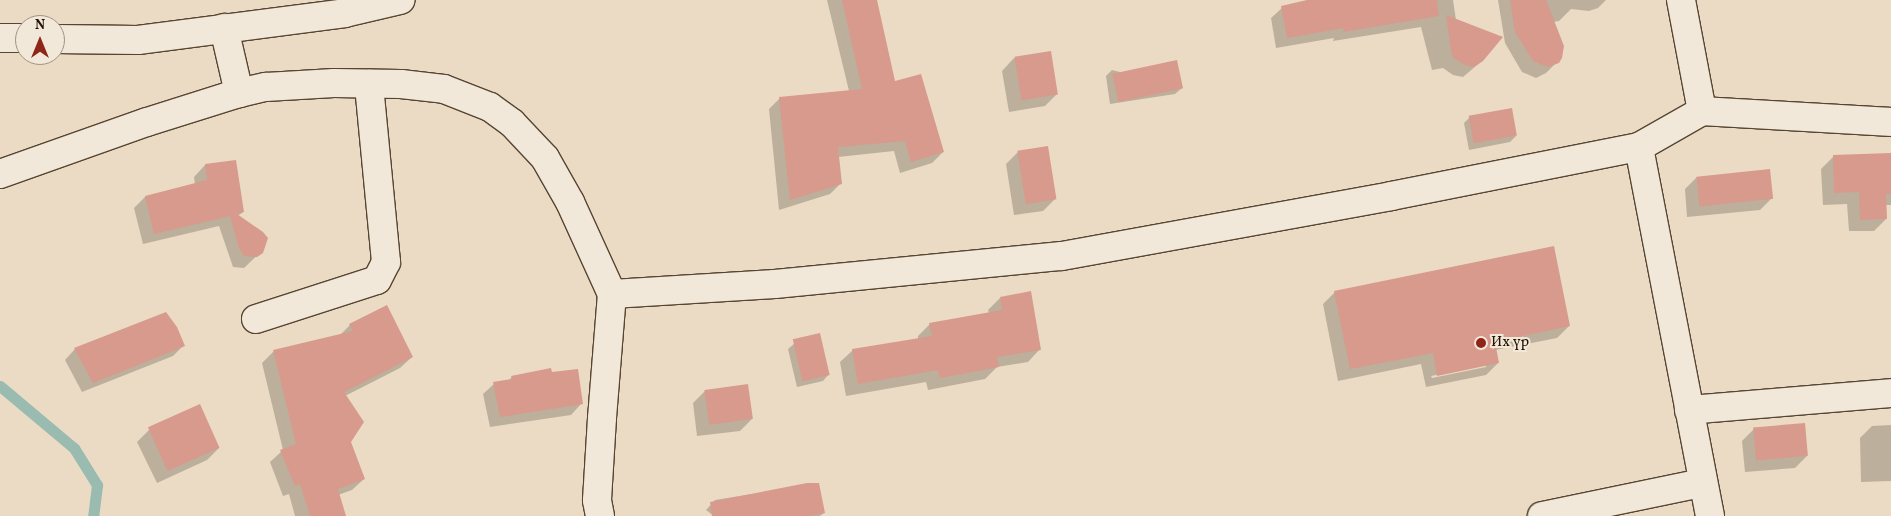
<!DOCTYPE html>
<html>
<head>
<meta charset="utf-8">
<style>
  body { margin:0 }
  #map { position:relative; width:1891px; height:516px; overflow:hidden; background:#ebdbc4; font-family:Vollkorn,serif }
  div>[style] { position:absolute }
  .shadow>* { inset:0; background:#0003 }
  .stream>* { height:11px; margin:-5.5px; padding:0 5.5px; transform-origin:5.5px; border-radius:5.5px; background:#99bbb0 }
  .building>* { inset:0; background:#d79a8c; transform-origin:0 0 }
  .roads { filter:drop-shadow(1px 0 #564531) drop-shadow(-1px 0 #564531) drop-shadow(0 1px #564531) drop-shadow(0 -1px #564531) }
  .street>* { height:28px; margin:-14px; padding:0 14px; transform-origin:14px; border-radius:14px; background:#f2e8d9 }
  .secondary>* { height:28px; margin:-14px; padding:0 14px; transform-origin:14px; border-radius:14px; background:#f2e8d9 }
  .dots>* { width:14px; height:14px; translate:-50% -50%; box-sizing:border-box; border:2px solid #f2e8d9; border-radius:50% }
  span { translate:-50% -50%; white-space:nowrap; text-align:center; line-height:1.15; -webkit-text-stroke:4px #f2e8d9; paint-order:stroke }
  .poi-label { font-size:15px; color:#241300 }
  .left { translate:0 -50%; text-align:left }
  .north { position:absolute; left:15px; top:15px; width:50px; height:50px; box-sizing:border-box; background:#f2e8d9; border:1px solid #a09382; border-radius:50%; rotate:0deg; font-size:14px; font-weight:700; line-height:20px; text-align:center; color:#241300 }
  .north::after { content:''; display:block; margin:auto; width:18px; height:22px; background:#8f2418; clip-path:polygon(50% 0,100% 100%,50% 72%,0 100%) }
</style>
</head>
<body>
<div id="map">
  <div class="shadow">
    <i style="clip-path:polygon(827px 0,875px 0,894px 83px,943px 152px,932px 163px,900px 173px,894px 151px,838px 157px,841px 183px,830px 194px,779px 210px,769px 109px,780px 98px,849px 91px)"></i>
    <i style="clip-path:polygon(1312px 0,1453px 0,1456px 20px,1483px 60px,1463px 77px,1453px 75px,1443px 68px,1432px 70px,1421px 27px,1333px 41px,1334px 38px,1276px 48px,1271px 18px,1282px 8px)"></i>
    <i style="clip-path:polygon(1498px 0,1606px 0,1598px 8px,1589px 11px,1571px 9px,1559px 21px,1553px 22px,1557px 62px,1546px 73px,1536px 78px,1522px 72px,1505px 43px)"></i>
    <i style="clip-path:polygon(1014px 58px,1057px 94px,1045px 106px,1009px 112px,1002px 71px)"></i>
    <i style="clip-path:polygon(1112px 70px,1182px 88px,1175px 94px,1110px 104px,1106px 76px)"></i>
    <i style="clip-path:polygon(1470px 117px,1516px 136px,1510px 142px,1469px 150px,1464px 123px)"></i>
    <i style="clip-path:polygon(1018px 152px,1055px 199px,1043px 211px,1014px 215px,1006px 164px)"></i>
    <i style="clip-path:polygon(1891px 154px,1891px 205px,1885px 205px,1886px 219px,1874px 231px,1849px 231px,1847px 204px,1823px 205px,1821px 169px,1833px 157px)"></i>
    <i style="clip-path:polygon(235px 161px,243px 212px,238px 216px,266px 238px,264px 249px,244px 268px,233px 267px,219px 226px,143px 244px,134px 208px,145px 197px,195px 185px,194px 177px,205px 165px)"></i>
    <i style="clip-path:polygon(1697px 177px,1772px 198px,1760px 210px,1687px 217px,1685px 189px)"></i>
    <i style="clip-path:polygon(evenodd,1335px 292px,1569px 326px,1557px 338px,1495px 350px,1498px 363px,1486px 375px,1426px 387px,1421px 364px,1338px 381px,1323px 304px,1335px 292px,1486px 365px,1486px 367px,1432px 378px,1431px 376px,1486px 365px)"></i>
    <i style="clip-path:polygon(1000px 298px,1040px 349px,1028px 362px,997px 367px,985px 379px,928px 390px,926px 382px,846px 396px,840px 362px,853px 350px,918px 340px,918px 336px,930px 324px,989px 313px,988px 310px)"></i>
    <i style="clip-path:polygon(350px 325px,412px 357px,400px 368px,345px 396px,350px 442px,364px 479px,352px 490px,338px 495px,345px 516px,295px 516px,289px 494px,283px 496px,270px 462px,283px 450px,262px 363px,273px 352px,340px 335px)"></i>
    <i style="clip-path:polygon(795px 343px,829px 374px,823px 381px,797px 387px,788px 349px)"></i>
    <i style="clip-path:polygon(184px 345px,173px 356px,82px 392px,65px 360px,75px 349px)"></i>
    <i style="clip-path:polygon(551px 373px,581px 404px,571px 415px,490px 427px,483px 394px,494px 384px,508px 381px,512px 377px)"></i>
    <i style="clip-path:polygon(705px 391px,752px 419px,740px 431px,697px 436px,693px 403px)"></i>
    <i style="clip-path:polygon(1891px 425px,1891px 481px,1861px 482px,1860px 438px,1872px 426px)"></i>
    <i style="clip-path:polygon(1754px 429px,1807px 456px,1795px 468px,1745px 472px,1742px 441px)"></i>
    <i style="clip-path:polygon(149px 430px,219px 448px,207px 460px,157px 483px,137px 442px)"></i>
    <i style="clip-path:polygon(818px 483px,824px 513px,820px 516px,714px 516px,706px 510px,715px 500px)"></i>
  </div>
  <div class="stream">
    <i style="left:0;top:386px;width:97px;rotate:40deg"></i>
    <i style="left:74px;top:448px;width:44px;rotate:58.1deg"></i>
    <i style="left:97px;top:485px;width:31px;rotate:97deg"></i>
  </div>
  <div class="building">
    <i style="clip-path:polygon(842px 0,877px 0,895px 81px,921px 74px,944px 152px,911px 162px,905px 141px,838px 147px,842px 184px,790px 200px,779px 97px,862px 89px)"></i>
    <i style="clip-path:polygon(1307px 0,1437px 0,1439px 16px,1343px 32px,1344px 28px,1287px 38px,1281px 6px)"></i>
    <i style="clip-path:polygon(1510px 0,1546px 0,1564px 46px,1562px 58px,1559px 63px,1548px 67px,1533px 61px,1515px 32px)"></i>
    <i style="clip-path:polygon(1446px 15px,1503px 37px,1483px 61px,1474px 67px,1464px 65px,1453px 57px,1451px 51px)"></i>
    <i style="left:1051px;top:51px;width:44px;height:37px;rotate:81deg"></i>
    <i style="left:1177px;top:60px;width:29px;height:66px;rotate:78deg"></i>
    <i style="left:1512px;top:108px;width:28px;height:44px;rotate:80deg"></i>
    <i style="left:1048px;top:146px;width:54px;height:31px;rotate:81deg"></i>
    <i style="clip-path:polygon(1891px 153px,1891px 194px,1886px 194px,1887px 219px,1860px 220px,1859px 192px,1834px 193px,1833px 155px)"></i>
    <i style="clip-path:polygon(236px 160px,244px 212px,237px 214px,263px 232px,268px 238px,263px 253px,257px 257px,244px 256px,239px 248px,230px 216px,154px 234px,145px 196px,207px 180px,205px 164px)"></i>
    <i style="left:1770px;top:169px;width:30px;height:74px;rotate:84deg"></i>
    <i style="clip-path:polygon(1554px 246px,1570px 326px,1495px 342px,1499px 363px,1437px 376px,1433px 353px,1350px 369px,1334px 291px)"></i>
    <i style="clip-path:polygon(1031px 291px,1041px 350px,997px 357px,999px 367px,940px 378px,938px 370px,858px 384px,852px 349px,932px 336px,929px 323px,1002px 310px,1000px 297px)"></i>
    <i style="clip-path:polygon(387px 305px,413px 357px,344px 392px,364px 422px,351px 442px,365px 479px,338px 489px,346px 516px,310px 516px,300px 484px,295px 486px,280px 450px,296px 444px,273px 350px,353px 331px,349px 324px)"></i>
    <i style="clip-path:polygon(166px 312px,177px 327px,185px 346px,93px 383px,74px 348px)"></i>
    <i style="left:820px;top:333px;width:43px;height:28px;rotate:77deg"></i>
    <i style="clip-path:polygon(551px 368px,552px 372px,578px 369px,583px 404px,500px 417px,493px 382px,512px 379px,511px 376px)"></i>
    <i style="left:748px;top:384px;width:35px;height:44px;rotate:82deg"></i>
    <i style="left:200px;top:404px;width:48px;height:57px;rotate:66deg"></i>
    <i style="left:1805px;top:423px;width:33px;height:52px;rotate:85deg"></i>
    <i style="clip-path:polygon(807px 483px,819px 483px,825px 513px,810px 516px,712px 516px,710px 502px)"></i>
  </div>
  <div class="roads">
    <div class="street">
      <i style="left:224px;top:28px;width:67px;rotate:77deg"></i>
      <i style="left:0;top:174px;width:156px;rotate:-19.5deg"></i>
      <i style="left:147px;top:122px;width:96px;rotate:-17.5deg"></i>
      <i style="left:239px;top:93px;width:28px;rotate:-13deg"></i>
      <i style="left:266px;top:87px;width:68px;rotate:-3.4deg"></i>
      <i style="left:334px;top:83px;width:67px;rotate:0.9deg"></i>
      <i style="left:401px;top:84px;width:43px;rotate:6.6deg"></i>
      <i style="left:444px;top:89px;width:49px;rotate:21.4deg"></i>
      <i style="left:490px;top:107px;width:27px;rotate:36deg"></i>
      <i style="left:512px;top:123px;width:48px;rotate:46.7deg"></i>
      <i style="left:545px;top:158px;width:51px;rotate:60.4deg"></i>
      <i style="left:570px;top:202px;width:101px;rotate:65.5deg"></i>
      <i style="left:256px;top:319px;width:127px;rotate:-17.9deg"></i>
      <i style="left:377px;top:280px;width:20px;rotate:-63deg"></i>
      <i style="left:386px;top:262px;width:179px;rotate:-95.5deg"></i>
      <i style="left:1689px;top:410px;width:203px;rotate:-4.8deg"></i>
      <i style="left:600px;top:516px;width:16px;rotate:-101deg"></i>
      <i style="left:597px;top:500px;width:82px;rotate:-86.5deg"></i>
      <i style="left:602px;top:418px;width:124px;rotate:-85.4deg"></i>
      <i style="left:612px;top:294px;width:163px;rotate:-3.5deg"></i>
      <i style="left:775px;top:284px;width:288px;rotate:-5.6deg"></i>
      <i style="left:1062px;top:256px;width:334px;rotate:-10.3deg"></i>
      <i style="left:1391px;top:196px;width:253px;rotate:-11.2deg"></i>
      <i style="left:1542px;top:516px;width:163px;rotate:-11.7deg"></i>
    </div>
    <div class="secondary">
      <i style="left:1681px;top:0;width:113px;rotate:79.3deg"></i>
      <i style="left:0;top:38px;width:25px"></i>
      <i style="left:55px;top:39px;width:83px;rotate:0.7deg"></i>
      <i style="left:138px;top:40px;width:209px;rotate:-7.4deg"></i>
      <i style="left:345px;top:13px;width:57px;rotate:-13.3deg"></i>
      <i style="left:1710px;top:516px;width:376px;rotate:-100.9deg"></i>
      <i style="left:1639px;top:147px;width:73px;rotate:-29.7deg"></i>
      <i style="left:1702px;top:111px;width:189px;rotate:3.3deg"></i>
    </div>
  </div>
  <div class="dots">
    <i style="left:1481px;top:343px;background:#8f2418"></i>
  </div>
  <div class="poi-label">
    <span class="left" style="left:1491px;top:343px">Их үр</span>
  </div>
  <div class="north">N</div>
</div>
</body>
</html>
